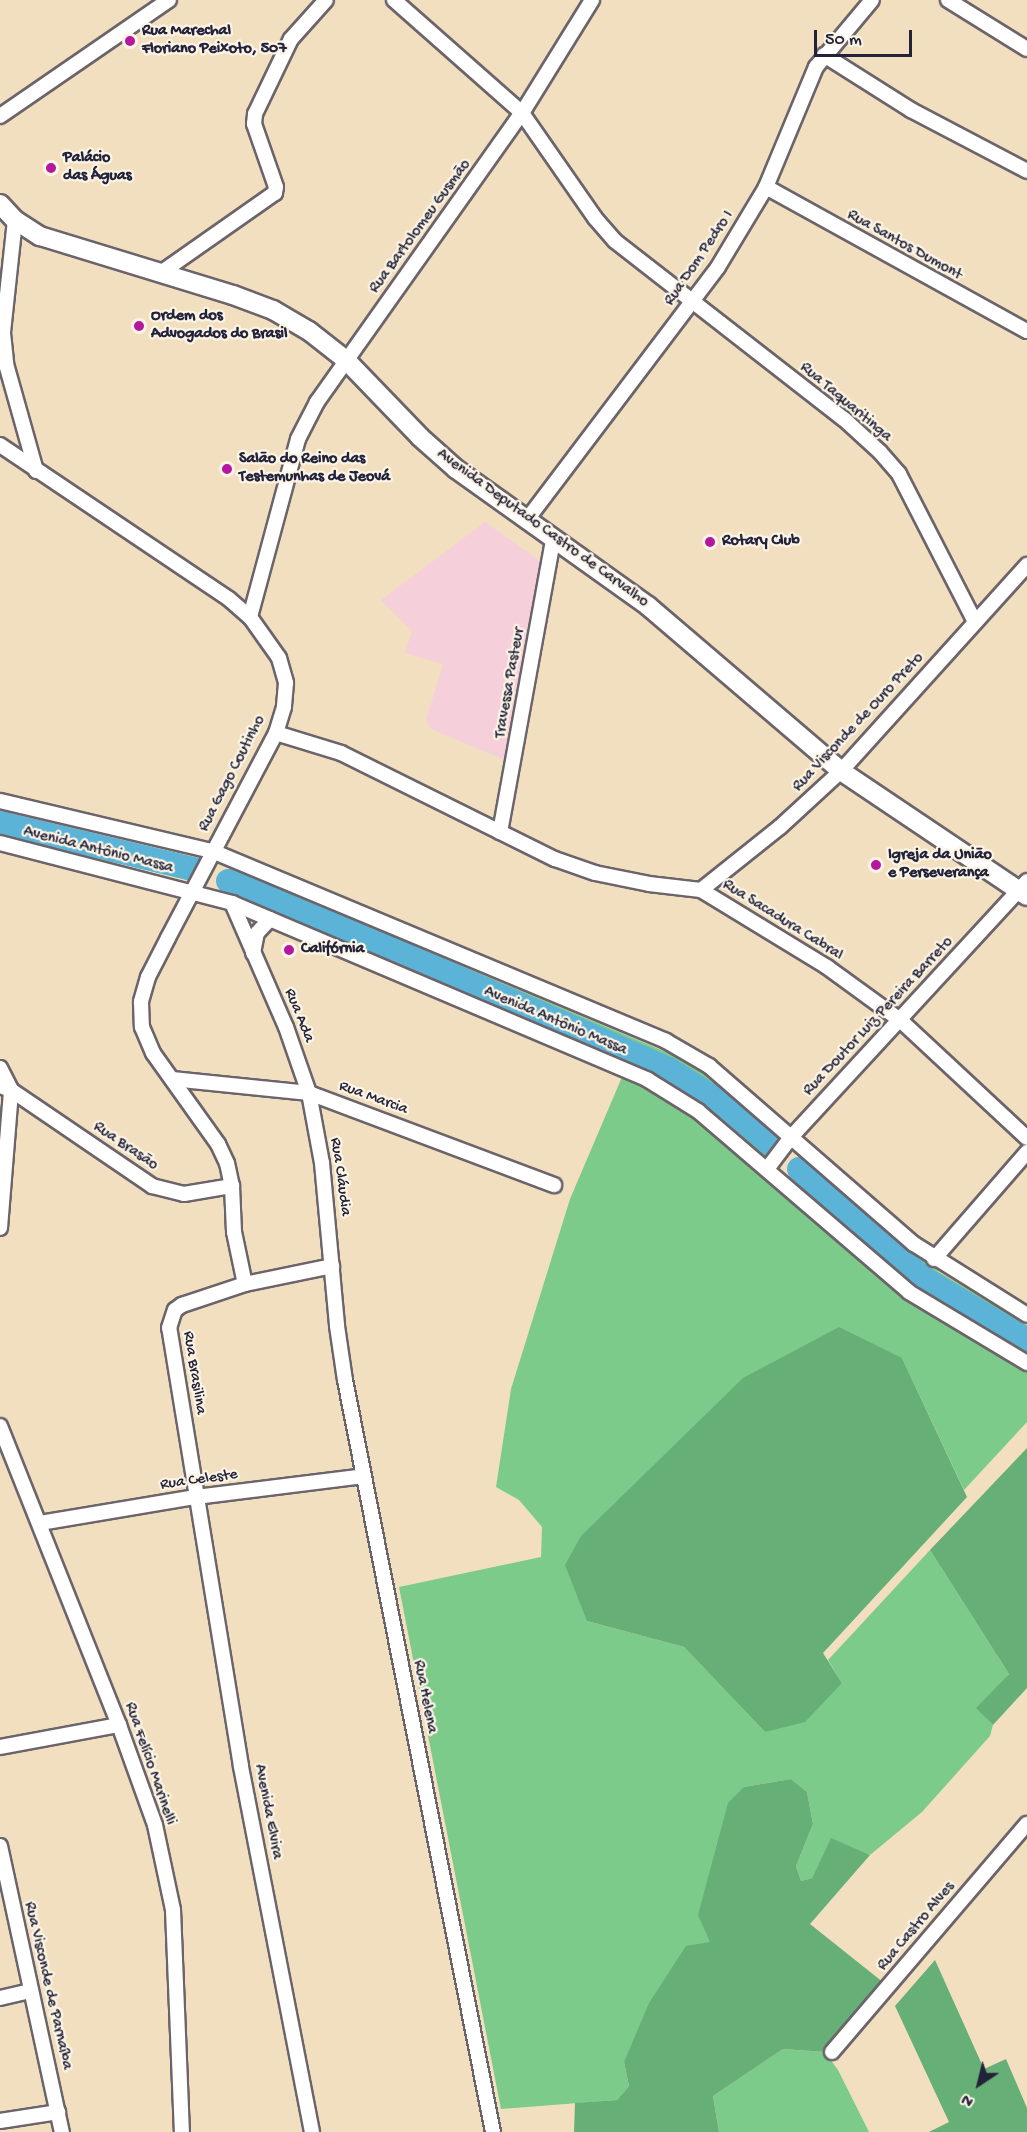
<!DOCTYPE html>
<html>
<head>
<meta charset="utf-8">
<style>
  body { margin:0 }
  #map { position:relative; width:1027px; height:2132px; overflow:hidden; background:#f2dfc0; font-family:"Gochi Hand",sans-serif }
  div>[style] { position:absolute }
  .built>* { inset:0; background:#f5cfda }
  .green>* { inset:0; background:#7dcb8a }
  .forest>* { inset:0; background:#66af76 }
  .river>* { height:24px; margin:-12px; padding:0 12px; transform-origin:12px; border-radius:12px; background:#5bb3d8 }
  .roads { filter:drop-shadow(2px 0 #6b646a) drop-shadow(-2px 0 #6b646a) drop-shadow(0 2px #6b646a) drop-shadow(0 -2px #6b646a) }
  .minor>* { height:14px; margin:-7px; padding:0 7px; transform-origin:7px; border-radius:7px; background:#fff }
  .major>* { height:18px; margin:-9px; padding:0 9px; transform-origin:9px; border-radius:9px; background:#fff }
  .dots>* { width:16px; height:16px; translate:-50% -50%; box-sizing:border-box; border:3px solid #fcf5e5; border-radius:50% }
  span { translate:-50% -50%; white-space:nowrap; text-align:center; line-height:1.15; -webkit-text-stroke:4.5px #fcf5e5; paint-order:stroke }
  .poi-label { font-size:16px; color:#22223b; font-weight:700 }
  .left { translate:0 -50%; text-align:left }
  .street-label { font-size:16px; color:#22223b }
  .north { position:absolute; left:949px; top:2054px; width:60px; height:60px; -webkit-text-stroke:4px #fcf5e5; paint-order:stroke; rotate:215deg; font-size:16px; font-weight:700; line-height:24px; text-align:center; color:#22223b }
  .north::after { content:''; display:block; margin:auto; width:21px; height:27px; background:#22223b; clip-path:polygon(50% 0,100% 100%,50% 72%,0 100%) }
  .scale { position:absolute; left:814px; top:30px; width:98px; height:27px; box-sizing:border-box; border:3px solid #22223b; border-top:0; padding-left:8px; font-size:18px; line-height:21px; white-space:nowrap; color:#22223b; -webkit-text-stroke:4px #fcf5e5; paint-order:stroke }
</style>
</head>
<body>
<div id="map">
  <div class="built">
    <i style="clip-path:polygon(485px 522px,543px 563px,505px 760px,431px 729px,426px 720px,443px 664px,405px 653px,412px 631px,381px 600px)"></i>
  </div>
  <div class="green">
    <i style="clip-path:polygon(0 814px,198px 860px,203px 867px,195px 882px,0 834px)"></i>
    <i style="clip-path:polygon(230px 868px,685px 1060px,743px 1102px,783px 1137px,774px 1154px,765px 1158px,705px 1105px,654px 1076px,222px 891px,220px 879px)"></i>
    <i style="clip-path:polygon(622px 1077px,666px 1098px,703px 1122px,910px 1301px,1027px 1371px,1027px 1422px,964px 1490px,902px 1358px,587px 1621px,684px 1647px,765px 1732px,842px 1683px,828px 1660px,930px 1550px,1009px 1674px,977px 1708px,993px 1725px,990px 1736px,922px 1812px,870px 1855px,831px 1839px,812px 1878px,801px 1881px,796px 1866px,813px 1824px,807px 1792px,791px 1779px,744px 1787px,710px 1942px,624px 2062px,629px 2086px,617px 2100px,501px 2109px,399px 1587px,541px 1557px,542px 1527px,519px 1500px,496px 1487px,511px 1389px,570px 1199px)"></i>
    <i style="clip-path:polygon(806px 1158px,939px 1272px,1027px 1325px,1027px 1353px,934px 1300px,894px 1271px,789px 1178px,791px 1165px)"></i>
    <i style="clip-path:polygon(783px 2049px,825px 2052px,838px 2070px,869px 2132px,719px 2132px,713px 2096px)"></i>
  </div>
  <div class="forest">
    <i style="clip-path:polygon(839px 1327px,902px 1358px,967px 1497px,823px 1653px,842px 1683px,805px 1722px,765px 1732px,684px 1647px,587px 1621px,565px 1565px,581px 1536px,743px 1378px)"></i>
    <i style="clip-path:polygon(1027px 1448px,1027px 1688px,993px 1725px,976px 1708px,1009px 1674px,930px 1550px)"></i>
    <i style="clip-path:polygon(791px 1779px,807px 1792px,813px 1824px,796px 1866px,801px 1881px,812px 1878px,831px 1838px,870px 1855px,810px 1924px,884px 1983px,825px 2052px,783px 2049px,713px 2096px,719px 2132px,574px 2132px,575px 2103px,617px 2100px,629px 2086px,624px 2062px,649px 2003px,686px 1946px,710px 1942px,698px 1915px,728px 1803px,744px 1787px)"></i>
    <i style="clip-path:polygon(935px 1960px,984px 2069px,1006px 2059px,1027px 2108px,1027px 2132px,929px 2132px,949px 2122px,895px 2006px)"></i>
  </div>
  <div class="river">
    <i style="left:0;top:823px;width:203px;rotate:13.4deg"></i>
    <i style="left:228px;top:881px;width:131px;rotate:22deg"></i>
    <i style="left:349px;top:930px;width:349px;rotate:23.5deg"></i>
    <i style="left:669px;top:1069px;width:59px;rotate:32.6deg"></i>
    <i style="left:719px;top:1101px;width:69px;rotate:39.7deg"></i>
    <i style="left:799px;top:1169px;width:165px;rotate:41.3deg"></i>
    <i style="left:923px;top:1278px;width:121px;rotate:30.8deg"></i>
  </div>
  <div class="roads">
    <div class="minor">
      <i style="left:394px;top:0;width:171px;rotate:41.4deg"></i>
      <i style="left:522px;top:113px;width:128px;rotate:55.2deg"></i>
      <i style="left:595px;top:218px;width:30px;rotate:49deg"></i>
      <i style="left:615px;top:241px;width:290px;rotate:37.9deg"></i>
      <i style="left:844px;top:419px;width:49px;rotate:42.5deg"></i>
      <i style="left:880px;top:452px;width:29px;rotate:49deg"></i>
      <i style="left:899px;top:474px;width:166px;rotate:62.8deg"></i>
      <i style="left:948px;top:0;width:93px;rotate:31.8deg"></i>
      <i style="left:824px;top:55px;width:103px;rotate:32.3deg"></i>
      <i style="left:911px;top:110px;width:131px;rotate:27.7deg"></i>
      <i style="left:0;top:116px;width:205px;rotate:-34.5deg"></i>
      <i style="left:766px;top:187px;width:298px;rotate:28.9deg"></i>
      <i style="left:15px;top:220px;width:114px;rotate:96.1deg"></i>
      <i style="left:3px;top:333px;width:31px;rotate:84deg"></i>
      <i style="left:6px;top:364px;width:111px;rotate:74.3deg"></i>
      <i style="left:162px;top:272px;width:138px;rotate:-35deg"></i>
      <i style="left:275px;top:193px;width:6px;rotate:-81deg"></i>
      <i style="left:276px;top:187px;width:67px;rotate:-109.2deg"></i>
      <i style="left:254px;top:124px;width:10px;rotate:-84deg"></i>
      <i style="left:255px;top:114px;width:83px;rotate:-64.4deg"></i>
      <i style="left:291px;top:39px;width:52px;rotate:-48.1deg"></i>
      <i style="left:0;top:445px;width:276px;rotate:33.9deg"></i>
      <i style="left:229px;top:599px;width:28px;rotate:41deg"></i>
      <i style="left:250px;top:617px;width:50px;rotate:54.7deg"></i>
      <i style="left:279px;top:658px;width:26px;rotate:74deg"></i>
      <i style="left:286px;top:683px;width:24px;rotate:95deg"></i>
      <i style="left:284px;top:707px;width:27px;rotate:107deg"></i>
      <i style="left:276px;top:733px;width:232px;rotate:117.8deg"></i>
      <i style="left:168px;top:938px;width:44px;rotate:117.1deg"></i>
      <i style="left:148px;top:977px;width:26px;rotate:106deg"></i>
      <i style="left:141px;top:1002px;width:25px;rotate:88deg"></i>
      <i style="left:142px;top:1027px;width:28px;rotate:67deg"></i>
      <i style="left:153px;top:1053px;width:112px;rotate:54.5deg"></i>
      <i style="left:218px;top:1144px;width:21px;rotate:65deg"></i>
      <i style="left:227px;top:1163px;width:24px;rotate:78deg"></i>
      <i style="left:232px;top:1186px;width:46px;rotate:87.5deg"></i>
      <i style="left:234px;top:1232px;width:53px;rotate:78.1deg"></i>
      <i style="left:526px;top:521px;width:318px;rotate:-52.9deg"></i>
      <i style="left:718px;top:267px;width:93px;rotate:-59deg"></i>
      <i style="left:766px;top:187px;width:130px;rotate:-67.4deg"></i>
      <i style="left:816px;top:67px;width:87px;rotate:-50.1deg"></i>
      <i style="left:250px;top:617px;width:184px;rotate:-74.9deg"></i>
      <i style="left:298px;top:439px;width:42px;rotate:-62.8deg"></i>
      <i style="left:317px;top:402px;width:354px;rotate:-54.7deg"></i>
      <i style="left:522px;top:113px;width:133px;rotate:-58.2deg"></i>
      <i style="left:276px;top:733px;width:68px;rotate:17.1deg"></i>
      <i style="left:341px;top:753px;width:239px;rotate:26.4deg"></i>
      <i style="left:555px;top:859px;width:42px;rotate:19.3deg"></i>
      <i style="left:595px;top:873px;width:55px;rotate:11.5deg"></i>
      <i style="left:649px;top:884px;width:52px;rotate:6.6deg"></i>
      <i style="left:701px;top:890px;width:148px;rotate:31.4deg"></i>
      <i style="left:827px;top:967px;width:90px;rotate:36deg"></i>
      <i style="left:900px;top:1020px;width:173px;rotate:42.9deg"></i>
      <i style="left:0;top:801px;width:218px;rotate:13.3deg"></i>
      <i style="left:212px;top:851px;width:492px;rotate:22.7deg"></i>
      <i style="left:666px;top:1041px;width:50px;rotate:30.2deg"></i>
      <i style="left:709px;top:1066px;width:271px;rotate:41deg"></i>
      <i style="left:914px;top:1244px;width:133px;rotate:32.1deg"></i>
      <i style="left:500px;top:832px;width:296px;rotate:-79.7deg"></i>
      <i style="left:0;top:843px;width:240px;rotate:14.5deg"></i>
      <i style="left:232px;top:903px;width:452px;rotate:23deg"></i>
      <i style="left:648px;top:1080px;width:59px;rotate:31.8deg"></i>
      <i style="left:698px;top:1111px;width:278px;rotate:40.6deg"></i>
      <i style="left:909px;top:1292px;width:138px;rotate:31deg"></i>
      <i style="left:701px;top:890px;width:101px;rotate:-38.6deg"></i>
      <i style="left:780px;top:827px;width:83px;rotate:-42.6deg"></i>
      <i style="left:841px;top:771px;width:278px;rotate:-47.9deg"></i>
      <i style="left:232px;top:903px;width:135px;rotate:66.5deg"></i>
      <i style="left:286px;top:1027px;width:70px;rotate:70.8deg"></i>
      <i style="left:309px;top:1093px;width:71px;rotate:79.5deg"></i>
      <i style="left:322px;top:1163px;width:164px;rotate:84.7deg"></i>
      <i style="left:337px;top:1326px;width:55px;rotate:81.6deg"></i>
      <i style="left:345px;top:1380px;width:766px;rotate:78.87deg"></i>
      <i style="left:253px;top:953px;width:20px;rotate:-79deg"></i>
      <i style="left:257px;top:933px;width:19px;rotate:-47deg"></i>
      <i style="left:0;top:1068px;width:25px;rotate:63deg"></i>
      <i style="left:172px;top:1079px;width:138px;rotate:5.8deg"></i>
      <i style="left:309px;top:1093px;width:262px;rotate:20.6deg"></i>
      <i style="left:0;top:1086px;width:12px;rotate:20deg"></i>
      <i style="left:11px;top:1090px;width:171px;rotate:34.2deg"></i>
      <i style="left:152px;top:1186px;width:33px;rotate:14deg"></i>
      <i style="left:184px;top:1194px;width:49px;rotate:-9.5deg"></i>
      <i style="left:767px;top:1169px;width:41px;rotate:-52.9deg"></i>
      <i style="left:792px;top:1136px;width:347px;rotate:-47.3deg"></i>
      <i style="left:0;top:1228px;width:138px;rotate:-85.4deg"></i>
      <i style="left:934px;top:1259px;width:142px;rotate:-49deg"></i>
      <i style="left:0;top:1426px;width:322px;rotate:68.3deg"></i>
      <i style="left:119px;top:1725px;width:106px;rotate:70.2deg"></i>
      <i style="left:155px;top:1825px;width:87px;rotate:78deg"></i>
      <i style="left:173px;top:1910px;width:222px;rotate:87.7deg"></i>
      <i style="left:40px;top:1523px;width:158px;rotate:-9.5deg"></i>
      <i style="left:196px;top:1497px;width:169px;rotate:-7.1deg"></i>
      <i style="left:0;top:1747px;width:121px;rotate:-10.5deg"></i>
      <i style="left:0;top:1846px;width:293px;rotate:77.8deg"></i>
      <i style="left:0;top:1998px;width:32px;rotate:-13deg"></i>
      <i style="left:832px;top:2052px;width:300px;rotate:-49.5deg"></i>
      <i style="left:0;top:2121px;width:59px;rotate:-8.8deg"></i>
      <i style="left:312px;top:2132px;width:373px;rotate:-101deg"></i>
      <i style="left:241px;top:1766px;width:444px;rotate:-99.3deg"></i>
      <i style="left:169px;top:1328px;width:19px;rotate:-72deg"></i>
      <i style="left:175px;top:1310px;width:9px;rotate:-36deg"></i>
      <i style="left:182px;top:1305px;width:66px;rotate:-18.4deg"></i>
      <i style="left:245px;top:1284px;width:89px;rotate:-11.7deg"></i>
    </div>
    <div class="major">
      <i style="left:0;top:204px;width:22px;rotate:47deg"></i>
      <i style="left:15px;top:220px;width:30px;rotate:33deg"></i>
      <i style="left:40px;top:236px;width:202px;rotate:17deg"></i>
      <i style="left:233px;top:295px;width:43px;rotate:20.6deg"></i>
      <i style="left:273px;top:310px;width:42px;rotate:30.3deg"></i>
      <i style="left:309px;top:331px;width:47px;rotate:38.1deg"></i>
      <i style="left:346px;top:360px;width:107px;rotate:46.1deg"></i>
      <i style="left:420px;top:437px;width:48px;rotate:41.6deg"></i>
      <i style="left:456px;top:469px;width:236px;rotate:35.5deg"></i>
      <i style="left:648px;top:606px;width:254px;rotate:40.5deg"></i>
      <i style="left:841px;top:771px;width:224px;rotate:33.9deg"></i>
    </div>
  </div>
  <div class="dots">
    <i style="left:130px;top:41px;background:#b5179e"></i>
    <i style="left:51px;top:168px;background:#b5179e"></i>
    <i style="left:139px;top:326px;background:#b5179e"></i>
    <i style="left:227px;top:469px;background:#b5179e"></i>
    <i style="left:710px;top:542px;background:#b5179e"></i>
    <i style="left:876px;top:865px;background:#b5179e"></i>
    <i style="left:289px;top:950px;background:#b5179e"></i>
  </div>
  <div class="poi-label">
    <span class="left" style="left:142px;top:41px">Rua Marechal<br>Floriano Peixoto, 507</span>
    <span class="left" style="left:63px;top:168px">Palácio<br>das Águas</span>
    <span class="left" style="left:151px;top:326px">Ordem dos<br>Advogados do Brasil</span>
    <span class="left" style="left:239px;top:469px">Salão do Reino das<br>Testemunhas de Jeová</span>
    <span class="left" style="left:722px;top:542px">Rotary Club</span>
    <span class="left" style="left:888px;top:865px">Igreja da União<br>e Perseverança</span>
    <span class="left" style="left:301px;top:950px">Califórnia</span>
  </div>
  <div class="street-label">
    <span style="left:421px;top:227px;rotate:-54deg">Rua Bartolomeu Gusmão</span>
    <span style="left:904px;top:246px;rotate:29deg">Rua Santos Dumont</span>
    <span style="left:700px;top:259px;rotate:-56deg">Rua Dom Pedro I</span>
    <span style="left:845px;top:403px;rotate:40deg">Rua Taquaritinga</span>
    <span style="left:542px;top:529px;rotate:36deg">Avenida Deputado Castro de Carvalho</span>
    <span style="left:511px;top:683px;rotate:-80deg">Travessa Pasteur</span>
    <span style="left:859px;top:723px;rotate:-47deg">Rua Visconde de Ouro Preto</span>
    <span style="left:233px;top:774px;rotate:-63deg">Rua Gago Coutinho</span>
    <span style="left:98px;top:851px;rotate:14deg">Avenida Antônio Massa</span>
    <span style="left:782px;top:921px;rotate:32deg">Rua Sacadura Cabral</span>
    <span style="left:298px;top:1016px;rotate:68deg">Rua Ada</span>
    <span style="left:879px;top:1017px;rotate:-47deg">Rua Doutor Luiz Pereira Barreto</span>
    <span style="left:555px;top:1022px;rotate:23deg">Avenida Antônio Massa</span>
    <span style="left:373px;top:1099px;rotate:20deg">Rua Marcia</span>
    <span style="left:125px;top:1147px;rotate:34deg">Rua Brasão</span>
    <span style="left:339px;top:1177px;rotate:82deg">Rua Cláudia</span>
    <span style="left:193px;top:1373px;rotate:81deg">Rua Brasilina</span>
    <span style="left:199px;top:1481px;rotate:-8deg">Rua Celeste</span>
    <span style="left:424px;top:1697px;rotate:79deg">Rua Helena</span>
    <span style="left:149px;top:1764px;rotate:71deg">Rua Felício Marinelli</span>
    <span style="left:267px;top:1812px;rotate:79deg">Avenida Elvira</span>
    <span style="left:917px;top:1927px;rotate:-50deg">Rua Castro Alves</span>
    <span style="left:47px;top:1986px;rotate:77deg">Rua Visconde de Parnaíba</span>
  </div>
  <div class="north">N</div>
  <div class="scale">50 m</div>
</div>
</body>
</html>
